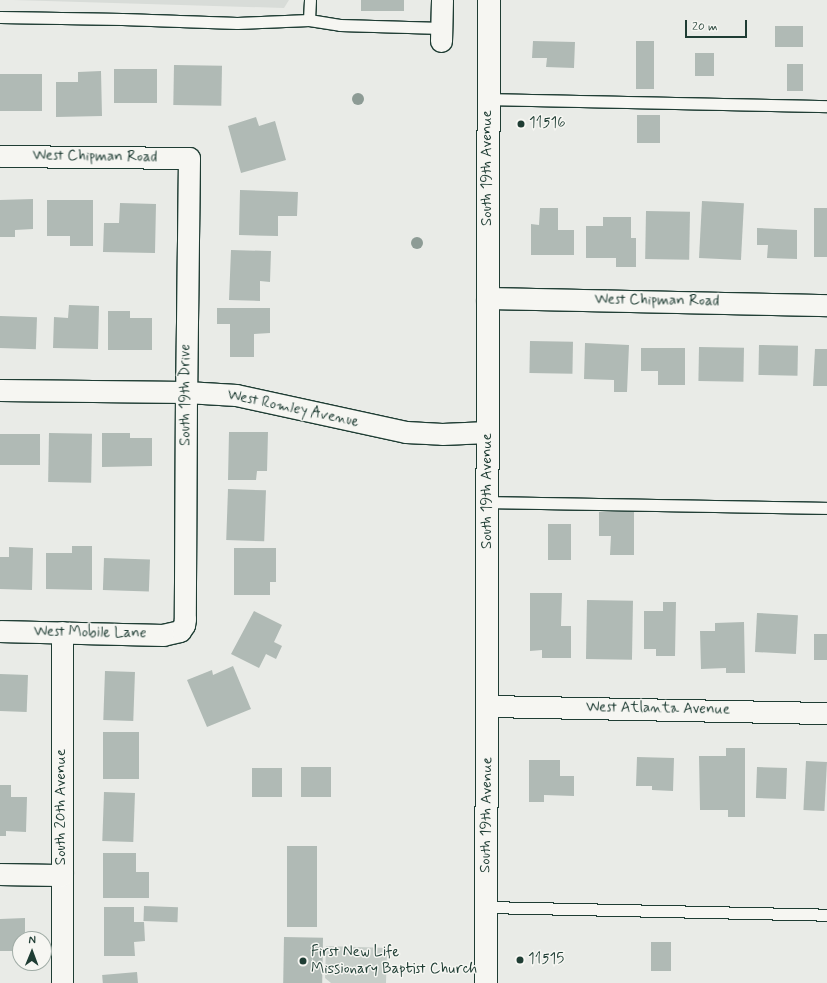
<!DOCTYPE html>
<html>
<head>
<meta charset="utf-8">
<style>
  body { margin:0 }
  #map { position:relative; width:827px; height:983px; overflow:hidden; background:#e9ebe7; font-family:Mynerve,sans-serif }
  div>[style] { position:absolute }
  .built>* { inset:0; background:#d8dcd8 }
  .green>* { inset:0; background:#c7cec9 }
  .building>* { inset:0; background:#b0bab5; transform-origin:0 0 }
  .roads { filter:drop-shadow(1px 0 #1f3d34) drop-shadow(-1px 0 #1f3d34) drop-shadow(0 1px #1f3d34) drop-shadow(0 -1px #1f3d34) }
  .lane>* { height:11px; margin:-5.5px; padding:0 5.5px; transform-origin:5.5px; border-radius:5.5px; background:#f6f6f2 }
  .street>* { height:21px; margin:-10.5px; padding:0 10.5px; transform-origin:10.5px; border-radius:10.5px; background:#f6f6f2 }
  .primary>* { height:22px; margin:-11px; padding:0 11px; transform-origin:11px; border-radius:11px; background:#f6f6f2 }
  .trees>* { width:12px; height:12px; margin:-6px; border-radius:50%; background:#8d9b95 }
  .dots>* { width:11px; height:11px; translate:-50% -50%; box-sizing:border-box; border:2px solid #f6f6f2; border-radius:50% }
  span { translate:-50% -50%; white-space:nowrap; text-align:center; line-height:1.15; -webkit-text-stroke:3px #f6f6f2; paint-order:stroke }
  .poi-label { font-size:15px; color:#1f3d34 }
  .left { translate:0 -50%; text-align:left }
  .street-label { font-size:15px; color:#1f3d34 }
  .north { position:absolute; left:12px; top:931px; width:40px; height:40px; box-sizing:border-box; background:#f6f6f2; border:1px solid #a0aca6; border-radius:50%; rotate:1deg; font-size:11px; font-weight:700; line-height:16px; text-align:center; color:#1f3d34 }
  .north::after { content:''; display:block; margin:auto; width:14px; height:18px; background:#1f3d34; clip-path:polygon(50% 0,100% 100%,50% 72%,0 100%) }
  .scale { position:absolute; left:685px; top:20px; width:62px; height:18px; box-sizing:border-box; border:2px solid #1f3d34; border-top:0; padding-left:5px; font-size:12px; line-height:14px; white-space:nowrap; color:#1f3d34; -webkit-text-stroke:3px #f6f6f2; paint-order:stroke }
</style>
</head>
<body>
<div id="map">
  <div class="built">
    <i style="clip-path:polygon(13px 0,289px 0,284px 8px)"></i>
  </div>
  <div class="green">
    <i style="clip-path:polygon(326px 946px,387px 948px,386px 983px,331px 983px,325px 978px)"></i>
  </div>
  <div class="building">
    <i style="left:361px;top:0;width:43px;height:11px"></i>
    <i style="left:803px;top:26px;width:21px;height:28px;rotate:90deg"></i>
    <i style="clip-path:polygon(533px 41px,575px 42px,574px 68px,546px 67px,547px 58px,532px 58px)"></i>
    <i style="left:636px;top:41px;width:18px;height:48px"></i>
    <i style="left:695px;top:53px;width:19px;height:23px"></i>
    <i style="left:787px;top:64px;width:16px;height:27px"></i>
    <i style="left:174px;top:65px;width:48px;height:40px;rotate:1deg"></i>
    <i style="left:114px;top:69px;width:43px;height:34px"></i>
    <i style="clip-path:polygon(101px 71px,102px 116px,56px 117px,56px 82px,78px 82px,78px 72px)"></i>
    <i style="left:42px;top:74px;width:37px;height:42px;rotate:90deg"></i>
    <i style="left:637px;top:115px;width:23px;height:28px"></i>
    <i style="clip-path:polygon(256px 117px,259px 126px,275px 121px,286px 160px,241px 173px,228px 126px)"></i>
    <i style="clip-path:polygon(240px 190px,298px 192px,297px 216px,278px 216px,278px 236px,239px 235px)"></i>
    <i style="clip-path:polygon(33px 199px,33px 229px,15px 230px,15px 237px,0 237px,0 200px)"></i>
    <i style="clip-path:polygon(47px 200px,93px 200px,93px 246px,70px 246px,70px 236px,47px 236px)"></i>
    <i style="left:702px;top:201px;width:42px;height:57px;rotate:3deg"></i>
    <i style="clip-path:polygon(120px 203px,156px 204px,155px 253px,103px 252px,104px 223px,119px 223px)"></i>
    <i style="clip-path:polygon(540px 208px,558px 208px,558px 230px,574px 230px,574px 255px,531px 255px,531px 224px,539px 225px)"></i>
    <i style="left:827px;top:208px;width:49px;height:13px;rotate:90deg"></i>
    <i style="left:646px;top:211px;width:44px;height:48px;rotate:1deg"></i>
    <i style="clip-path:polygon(603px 217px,631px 217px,631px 238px,636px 238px,636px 267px,616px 267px,616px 258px,586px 258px,586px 226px,603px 226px)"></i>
    <i style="clip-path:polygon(757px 228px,797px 230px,797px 259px,767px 258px,768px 245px,757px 245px)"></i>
    <i style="clip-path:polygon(231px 250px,271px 251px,270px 282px,260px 281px,260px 301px,229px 300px)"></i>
    <i style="clip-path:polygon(69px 305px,99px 306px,98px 349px,53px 348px,54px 317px,68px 318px)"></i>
    <i style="clip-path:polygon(217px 308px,270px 308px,270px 333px,254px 334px,254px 357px,230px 357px,230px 324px,217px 324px)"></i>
    <i style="clip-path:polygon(108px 311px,130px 311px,130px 318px,152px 318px,152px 350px,108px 350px)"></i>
    <i style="left:0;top:316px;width:37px;height:32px;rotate:2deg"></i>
    <i style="left:530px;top:341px;width:43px;height:32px;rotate:1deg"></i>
    <i style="clip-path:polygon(585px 343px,629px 345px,627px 392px,614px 392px,614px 380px,584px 379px)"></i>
    <i style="left:759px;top:345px;width:39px;height:30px;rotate:1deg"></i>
    <i style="left:699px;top:347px;width:45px;height:34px;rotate:1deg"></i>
    <i style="clip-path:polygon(641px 348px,685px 348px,685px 385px,658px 385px,658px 371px,641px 371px)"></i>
    <i style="clip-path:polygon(815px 349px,827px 349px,827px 386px,813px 386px)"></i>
    <i style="clip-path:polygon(229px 432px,268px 432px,267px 471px,257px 471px,256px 480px,228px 480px)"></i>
    <i style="left:49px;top:433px;width:43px;height:49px;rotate:1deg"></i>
    <i style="clip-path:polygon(102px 433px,130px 433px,130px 438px,152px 438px,152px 466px,102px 467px)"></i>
    <i style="left:0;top:434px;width:40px;height:31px"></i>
    <i style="left:228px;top:489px;width:38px;height:51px;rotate:2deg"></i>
    <i style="clip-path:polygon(599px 512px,634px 512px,634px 555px,610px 555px,611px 536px,599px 536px)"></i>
    <i style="left:548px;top:524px;width:23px;height:36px"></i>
    <i style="clip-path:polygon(72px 546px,92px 546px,92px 590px,46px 589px,46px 553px,72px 553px)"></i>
    <i style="clip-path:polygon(9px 547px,33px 548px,32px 590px,0 589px,0 557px,9px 557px)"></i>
    <i style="clip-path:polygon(234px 548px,276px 548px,276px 582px,270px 582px,270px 595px,234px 595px)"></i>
    <i style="left:104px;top:558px;width:46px;height:32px;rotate:2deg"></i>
    <i style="clip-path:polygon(530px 593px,562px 593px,561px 626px,571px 626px,571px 658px,542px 658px,542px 650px,530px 651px)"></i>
    <i style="left:587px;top:600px;width:46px;height:59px;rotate:1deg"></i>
    <i style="clip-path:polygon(663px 602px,676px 602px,675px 656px,656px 656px,656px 649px,644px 649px,644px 611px,663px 611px)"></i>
    <i style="clip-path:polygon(254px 611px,282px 625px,274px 642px,282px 646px,276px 659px,266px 654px,259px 668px,231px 654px)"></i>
    <i style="left:757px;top:613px;width:41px;height:39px;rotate:3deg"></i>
    <i style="clip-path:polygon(744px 622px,745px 673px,726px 673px,726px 668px,701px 669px,700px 631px,715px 631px,715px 623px)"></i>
    <i style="left:814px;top:634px;width:13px;height:26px"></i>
    <i style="clip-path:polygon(233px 666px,251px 709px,207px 727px,187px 680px,212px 670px,213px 675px)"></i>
    <i style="left:105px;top:671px;width:30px;height:49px;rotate:2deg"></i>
    <i style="left:0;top:674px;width:28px;height:37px;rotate:2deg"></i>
    <i style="left:103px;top:732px;width:36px;height:47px"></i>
    <i style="clip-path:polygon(726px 748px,745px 748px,745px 817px,728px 817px,728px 810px,700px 810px,699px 756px,726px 756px)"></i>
    <i style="clip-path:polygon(637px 757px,674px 758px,673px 791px,652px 790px,652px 786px,636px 786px)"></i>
    <i style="clip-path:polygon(529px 760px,560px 760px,560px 776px,574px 776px,574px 796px,544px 795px,544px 802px,529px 802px)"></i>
    <i style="left:806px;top:761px;width:21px;height:49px;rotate:3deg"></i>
    <i style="left:331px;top:767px;width:30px;height:30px;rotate:90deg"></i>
    <i style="left:757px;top:767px;width:30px;height:31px;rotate:2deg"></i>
    <i style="left:252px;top:768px;width:30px;height:29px"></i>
    <i style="clip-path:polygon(0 785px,11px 785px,11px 797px,27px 797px,26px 832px,6px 831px,6px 836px,0 836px)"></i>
    <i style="left:104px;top:792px;width:31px;height:49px;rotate:2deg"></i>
    <i style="left:287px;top:846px;width:30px;height:81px"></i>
    <i style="clip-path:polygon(103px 853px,136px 853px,136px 872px,149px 872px,149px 898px,103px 898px)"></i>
    <i style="left:144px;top:906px;width:34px;height:15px;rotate:2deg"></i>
    <i style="clip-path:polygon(104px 907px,134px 907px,134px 922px,144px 922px,145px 941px,134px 942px,135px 956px,104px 956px)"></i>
    <i style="clip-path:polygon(25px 918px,25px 939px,20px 939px,20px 951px,0 951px,0 919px)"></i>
    <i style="left:284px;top:937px;width:39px;height:46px;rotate:1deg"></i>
    <i style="left:651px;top:942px;width:20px;height:29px"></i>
    <i style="left:137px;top:972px;width:11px;height:35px;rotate:85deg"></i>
  </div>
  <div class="roads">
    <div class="lane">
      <i style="left:310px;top:0;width:20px;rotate:93deg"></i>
      <i style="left:309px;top:20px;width:31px;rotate:9deg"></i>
      <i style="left:340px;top:25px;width:102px;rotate:1.7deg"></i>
      <i style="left:0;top:17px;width:122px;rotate:0.9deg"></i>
      <i style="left:122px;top:19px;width:115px;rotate:2deg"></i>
      <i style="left:237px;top:23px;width:72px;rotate:-2.4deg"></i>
      <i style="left:489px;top:99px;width:338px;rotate:1.2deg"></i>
      <i style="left:488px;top:502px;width:339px;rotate:1deg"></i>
      <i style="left:486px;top:907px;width:341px;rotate:1.3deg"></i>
    </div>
    <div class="street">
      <i style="left:441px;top:41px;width:41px;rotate:-88.6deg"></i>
      <i style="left:0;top:156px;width:189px;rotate:0.6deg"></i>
      <i style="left:189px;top:158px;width:234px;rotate:90.7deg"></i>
      <i style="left:186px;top:392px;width:227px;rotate:90.3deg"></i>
      <i style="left:185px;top:619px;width:6px;rotate:99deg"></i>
      <i style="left:184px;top:625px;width:7px;rotate:124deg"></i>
      <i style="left:180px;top:631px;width:17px;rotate:167deg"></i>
      <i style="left:163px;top:635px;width:163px;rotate:-178.6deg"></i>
      <i style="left:487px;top:298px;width:340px;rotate:1.2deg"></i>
      <i style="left:0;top:390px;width:186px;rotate:0.6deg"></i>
      <i style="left:186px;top:392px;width:50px;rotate:3.4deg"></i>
      <i style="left:236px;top:395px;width:174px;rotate:12.3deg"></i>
      <i style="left:406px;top:432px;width:36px;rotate:3deg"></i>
      <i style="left:442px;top:434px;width:46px;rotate:-2.5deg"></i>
      <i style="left:62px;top:632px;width:351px;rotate:90deg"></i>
      <i style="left:489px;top:706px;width:338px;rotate:1.2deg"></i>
      <i style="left:0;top:874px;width:62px;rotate:0.9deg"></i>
    </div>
    <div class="primary">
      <i style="left:486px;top:983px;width:983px;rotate:-89.83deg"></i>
    </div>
  </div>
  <div class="trees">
    <i style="left:358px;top:99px"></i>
    <i style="left:417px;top:243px"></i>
  </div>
  <div class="dots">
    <i style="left:521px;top:124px;background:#1f3d34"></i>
    <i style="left:520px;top:960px;background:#1f3d34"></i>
    <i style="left:303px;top:961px;background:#1f3d34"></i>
  </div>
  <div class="poi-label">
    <span class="left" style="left:529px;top:124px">11516</span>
    <span class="left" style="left:311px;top:961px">First New Life<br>Missionary Baptist Church</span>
    <span class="left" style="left:528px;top:960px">11515</span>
  </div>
  <div class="street-label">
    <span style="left:95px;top:157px;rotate:1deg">West Chipman Road</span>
    <span style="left:488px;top:168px;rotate:-90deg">South 19th Avenue</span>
    <span style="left:657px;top:301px;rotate:1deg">West Chipman Road</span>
    <span style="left:186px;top:395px;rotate:-90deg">South 19th Drive</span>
    <span style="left:293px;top:409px;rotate:12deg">West Romley Avenue</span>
    <span style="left:488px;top:491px;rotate:-90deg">South 19th Avenue</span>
    <span style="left:90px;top:633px;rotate:1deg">West Mobile Lane</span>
    <span style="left:658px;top:709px;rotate:1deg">West Atlanta Avenue</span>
    <span style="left:62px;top:807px;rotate:-90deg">South 20th Avenue</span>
    <span style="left:487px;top:815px;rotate:-89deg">South 19th Avenue</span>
  </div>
  <div class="north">N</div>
  <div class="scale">20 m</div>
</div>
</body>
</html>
